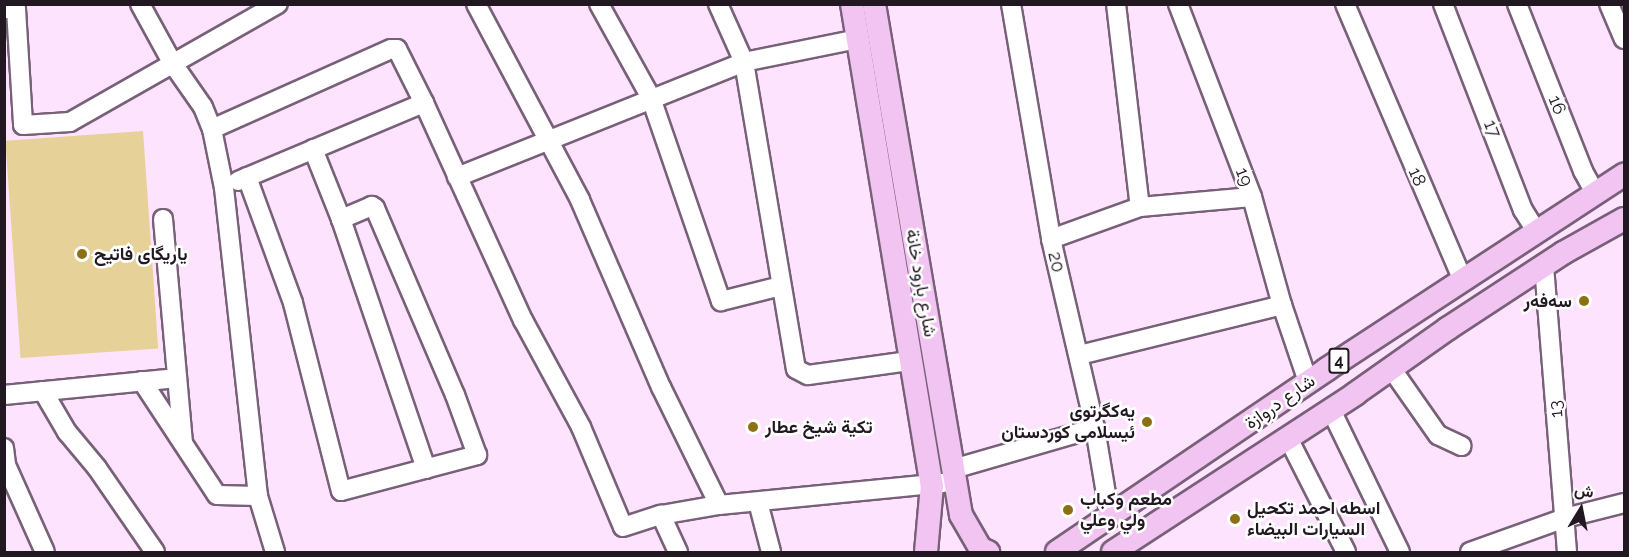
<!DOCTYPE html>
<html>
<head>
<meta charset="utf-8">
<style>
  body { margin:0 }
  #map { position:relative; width:1629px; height:557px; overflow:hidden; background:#fee3fe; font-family:Raleway,Vazirmatn,sans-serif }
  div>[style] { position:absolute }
  .green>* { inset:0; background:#e6d198; transform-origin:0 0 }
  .roads { filter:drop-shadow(2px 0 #786178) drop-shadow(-2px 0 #786178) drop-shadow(0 2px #786178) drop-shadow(0 -2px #786178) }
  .minor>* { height:18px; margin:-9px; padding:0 9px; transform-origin:9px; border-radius:9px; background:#fff }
  .major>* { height:22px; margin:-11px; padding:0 11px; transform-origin:11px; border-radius:11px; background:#f2c4f2 }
  .dots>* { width:16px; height:16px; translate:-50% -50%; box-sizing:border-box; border:3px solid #fff; border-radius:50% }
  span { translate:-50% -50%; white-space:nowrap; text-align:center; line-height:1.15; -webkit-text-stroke:5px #fff; paint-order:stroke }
  .shield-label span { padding:2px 4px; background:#fff; border:2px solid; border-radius:4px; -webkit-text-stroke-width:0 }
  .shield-label { font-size:16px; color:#211821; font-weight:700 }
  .street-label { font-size:18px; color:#211821 }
  .poi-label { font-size:18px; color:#211821; font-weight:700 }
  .left { translate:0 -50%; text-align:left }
  .right { translate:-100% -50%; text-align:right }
  .frame { position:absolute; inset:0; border:6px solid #211821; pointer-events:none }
  .north { position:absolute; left:1551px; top:479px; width:60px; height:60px; -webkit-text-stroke:4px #fff; paint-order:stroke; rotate:10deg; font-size:16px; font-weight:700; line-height:24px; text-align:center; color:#211821 }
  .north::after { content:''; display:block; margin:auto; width:21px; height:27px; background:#211821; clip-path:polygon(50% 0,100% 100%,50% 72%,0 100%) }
</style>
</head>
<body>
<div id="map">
  <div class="green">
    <i style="left:143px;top:131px;width:218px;height:138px;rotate:86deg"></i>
  </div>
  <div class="roads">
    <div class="minor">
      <i style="left:140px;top:4px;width:68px;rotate:61.2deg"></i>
      <i style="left:173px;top:64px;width:52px;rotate:55.1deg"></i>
      <i style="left:203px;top:107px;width:24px;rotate:68deg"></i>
      <i style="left:212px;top:129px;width:60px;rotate:78.5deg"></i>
      <i style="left:224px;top:188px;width:310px;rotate:83.7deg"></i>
      <i style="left:258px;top:496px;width:59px;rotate:73.1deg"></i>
      <i style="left:476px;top:4px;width:222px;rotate:62deg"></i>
      <i style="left:580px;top:200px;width:204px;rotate:66.6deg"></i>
      <i style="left:661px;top:387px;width:131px;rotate:63.8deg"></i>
      <i style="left:599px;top:4px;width:107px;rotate:61deg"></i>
      <i style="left:651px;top:98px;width:215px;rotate:71deg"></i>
      <i style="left:721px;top:301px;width:62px;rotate:-14deg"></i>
      <i style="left:718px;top:4px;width:64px;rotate:65.9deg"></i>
      <i style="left:744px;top:62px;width:311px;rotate:80.4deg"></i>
      <i style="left:796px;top:369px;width:13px;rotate:27deg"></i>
      <i style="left:808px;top:375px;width:102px;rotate:-7.9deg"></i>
      <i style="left:1011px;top:4px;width:238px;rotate:80.3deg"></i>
      <i style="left:1051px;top:239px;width:194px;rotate:76.9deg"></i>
      <i style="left:1095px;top:428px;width:91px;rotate:80.5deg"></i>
      <i style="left:1116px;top:4px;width:204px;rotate:83.3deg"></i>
      <i style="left:1178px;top:4px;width:207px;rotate:69deg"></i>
      <i style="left:1252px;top:197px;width:112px;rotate:74.5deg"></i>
      <i style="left:1282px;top:305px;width:81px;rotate:71.3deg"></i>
      <i style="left:1345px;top:4px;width:301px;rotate:66.9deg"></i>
      <i style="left:1443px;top:4px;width:221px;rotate:68.8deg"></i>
      <i style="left:1523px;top:210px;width:26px;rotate:58deg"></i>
      <i style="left:1517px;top:4px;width:180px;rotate:68.4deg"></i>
      <i style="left:1583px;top:171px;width:25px;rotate:61deg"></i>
      <i style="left:1609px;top:4px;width:38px;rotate:67deg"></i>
      <i style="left:4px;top:9px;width:12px"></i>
      <i style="left:16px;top:9px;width:116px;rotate:86.5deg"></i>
      <i style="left:23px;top:125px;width:47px;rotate:-3.7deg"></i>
      <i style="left:70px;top:122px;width:239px;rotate:-29.6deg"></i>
      <i style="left:212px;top:129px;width:196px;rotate:-24.1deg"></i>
      <i style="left:391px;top:49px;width:6px"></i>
      <i style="left:397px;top:49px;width:60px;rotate:63.4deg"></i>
      <i style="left:424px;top:103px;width:239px;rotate:65.5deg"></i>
      <i style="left:523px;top:320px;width:122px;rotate:61.5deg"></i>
      <i style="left:581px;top:427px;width:108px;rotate:67.2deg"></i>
      <i style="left:623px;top:527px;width:40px;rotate:-18deg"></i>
      <i style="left:661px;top:515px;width:59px;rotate:-9.8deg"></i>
      <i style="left:719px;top:505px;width:225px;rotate:-5.6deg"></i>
      <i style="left:313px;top:149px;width:75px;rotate:68.2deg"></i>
      <i style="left:341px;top:219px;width:264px;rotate:71.2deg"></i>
      <i style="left:247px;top:177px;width:134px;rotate:69.9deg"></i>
      <i style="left:293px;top:303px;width:194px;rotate:75.7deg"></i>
      <i style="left:341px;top:491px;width:141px;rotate:-14.8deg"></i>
      <i style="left:477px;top:455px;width:64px;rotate:-110.1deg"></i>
      <i style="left:455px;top:395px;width:203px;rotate:-113.2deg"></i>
      <i style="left:375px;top:208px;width:4px;rotate:-146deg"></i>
      <i style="left:372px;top:206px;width:34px;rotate:157deg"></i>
      <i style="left:457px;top:177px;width:309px;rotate:-21.8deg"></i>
      <i style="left:744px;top:62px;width:116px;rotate:-11.4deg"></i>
      <i style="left:238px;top:181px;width:202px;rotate:-22.8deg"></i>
      <i style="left:163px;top:219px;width:225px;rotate:84.9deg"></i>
      <i style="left:1051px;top:239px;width:95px;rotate:-19.8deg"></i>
      <i style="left:1140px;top:207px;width:112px;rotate:-5.1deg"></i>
      <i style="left:1544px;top:266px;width:287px;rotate:85.4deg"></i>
      <i style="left:1079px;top:355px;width:209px;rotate:-13.8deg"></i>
      <i style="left:1391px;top:368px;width:82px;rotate:55deg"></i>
      <i style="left:1438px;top:435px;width:26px;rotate:25deg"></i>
      <i style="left:142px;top:381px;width:136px;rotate:56.7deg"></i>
      <i style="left:217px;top:495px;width:41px;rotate:1.4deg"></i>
      <i style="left:43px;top:391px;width:48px;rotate:59.7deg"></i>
      <i style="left:67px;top:432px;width:47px;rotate:50.2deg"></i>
      <i style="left:97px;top:468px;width:102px;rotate:55.4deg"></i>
      <i style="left:4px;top:395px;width:174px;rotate:-5.6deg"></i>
      <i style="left:1331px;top:410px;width:158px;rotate:64.1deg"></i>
      <i style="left:1288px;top:438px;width:128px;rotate:63deg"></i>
      <i style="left:4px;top:448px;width:17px;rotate:83deg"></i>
      <i style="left:6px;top:465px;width:95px;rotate:65.9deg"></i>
      <i style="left:953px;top:469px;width:148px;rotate:-16.1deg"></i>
      <i style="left:758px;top:502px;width:52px;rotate:75.4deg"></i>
      <i style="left:661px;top:515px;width:41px;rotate:65.3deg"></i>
      <i style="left:1470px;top:552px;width:101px;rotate:-19.7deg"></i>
      <i style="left:1565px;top:518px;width:61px;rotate:-14.3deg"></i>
    </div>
    <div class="major">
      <i style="left:852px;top:4px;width:488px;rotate:80.6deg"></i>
      <i style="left:932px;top:485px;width:67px;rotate:95.1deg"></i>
      <i style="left:874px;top:4px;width:518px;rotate:80.34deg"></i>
      <i style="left:961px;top:515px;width:39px;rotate:60deg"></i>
      <i style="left:981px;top:549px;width:8px;rotate:23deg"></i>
      <i style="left:1057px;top:552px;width:326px;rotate:-34.1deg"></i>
      <i style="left:1327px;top:369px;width:355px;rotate:-33.2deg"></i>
      <i style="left:1113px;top:552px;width:289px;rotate:-33.1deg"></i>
      <i style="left:1355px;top:394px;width:113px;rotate:-35.2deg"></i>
      <i style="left:1447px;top:329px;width:139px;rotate:-33.2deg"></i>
      <i style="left:1563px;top:253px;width:70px;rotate:-29.1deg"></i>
    </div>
  </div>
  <div class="dots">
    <i style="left:82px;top:254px;background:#8c7114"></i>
    <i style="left:1584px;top:301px;background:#8c7114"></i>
    <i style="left:1147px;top:422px;background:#8c7114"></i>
    <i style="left:753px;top:427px;background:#8c7114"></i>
    <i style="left:1068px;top:510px;background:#8c7114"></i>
    <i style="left:1235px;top:519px;background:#8c7114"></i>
  </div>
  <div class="shield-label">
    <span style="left:1339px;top:361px">4</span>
  </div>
  <div class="street-label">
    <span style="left:1557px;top:105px;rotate:68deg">16</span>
    <span style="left:1492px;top:129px;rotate:69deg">17</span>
    <span style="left:1244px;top:177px;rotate:69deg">19</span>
    <span style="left:1417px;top:177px;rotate:67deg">18</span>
    <span style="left:1056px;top:262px;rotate:77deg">20</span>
    <span style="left:921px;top:283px;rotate:80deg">شارع بارود خانة</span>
    <span style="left:1280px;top:402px;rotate:-35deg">شارع دروازة</span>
    <span style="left:1556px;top:409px;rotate:-95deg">13</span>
  </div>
  <div class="poi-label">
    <span class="left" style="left:94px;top:254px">یاریگای فاتیح</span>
    <span class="right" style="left:1572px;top:301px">سەفەر</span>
    <span class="right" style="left:1135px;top:422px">یەکگرتوی<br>ئیسلامی کوردستان</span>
    <span class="left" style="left:765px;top:427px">تكية شيخ عطار</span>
    <span class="left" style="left:1080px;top:510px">مطعم وكباب<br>ولي وعلي</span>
    <span class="left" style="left:1247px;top:519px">اسطه احمد تكحيل<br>السيارات البيضاء</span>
  </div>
  <div class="frame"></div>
  <div class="north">ش</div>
</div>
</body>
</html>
